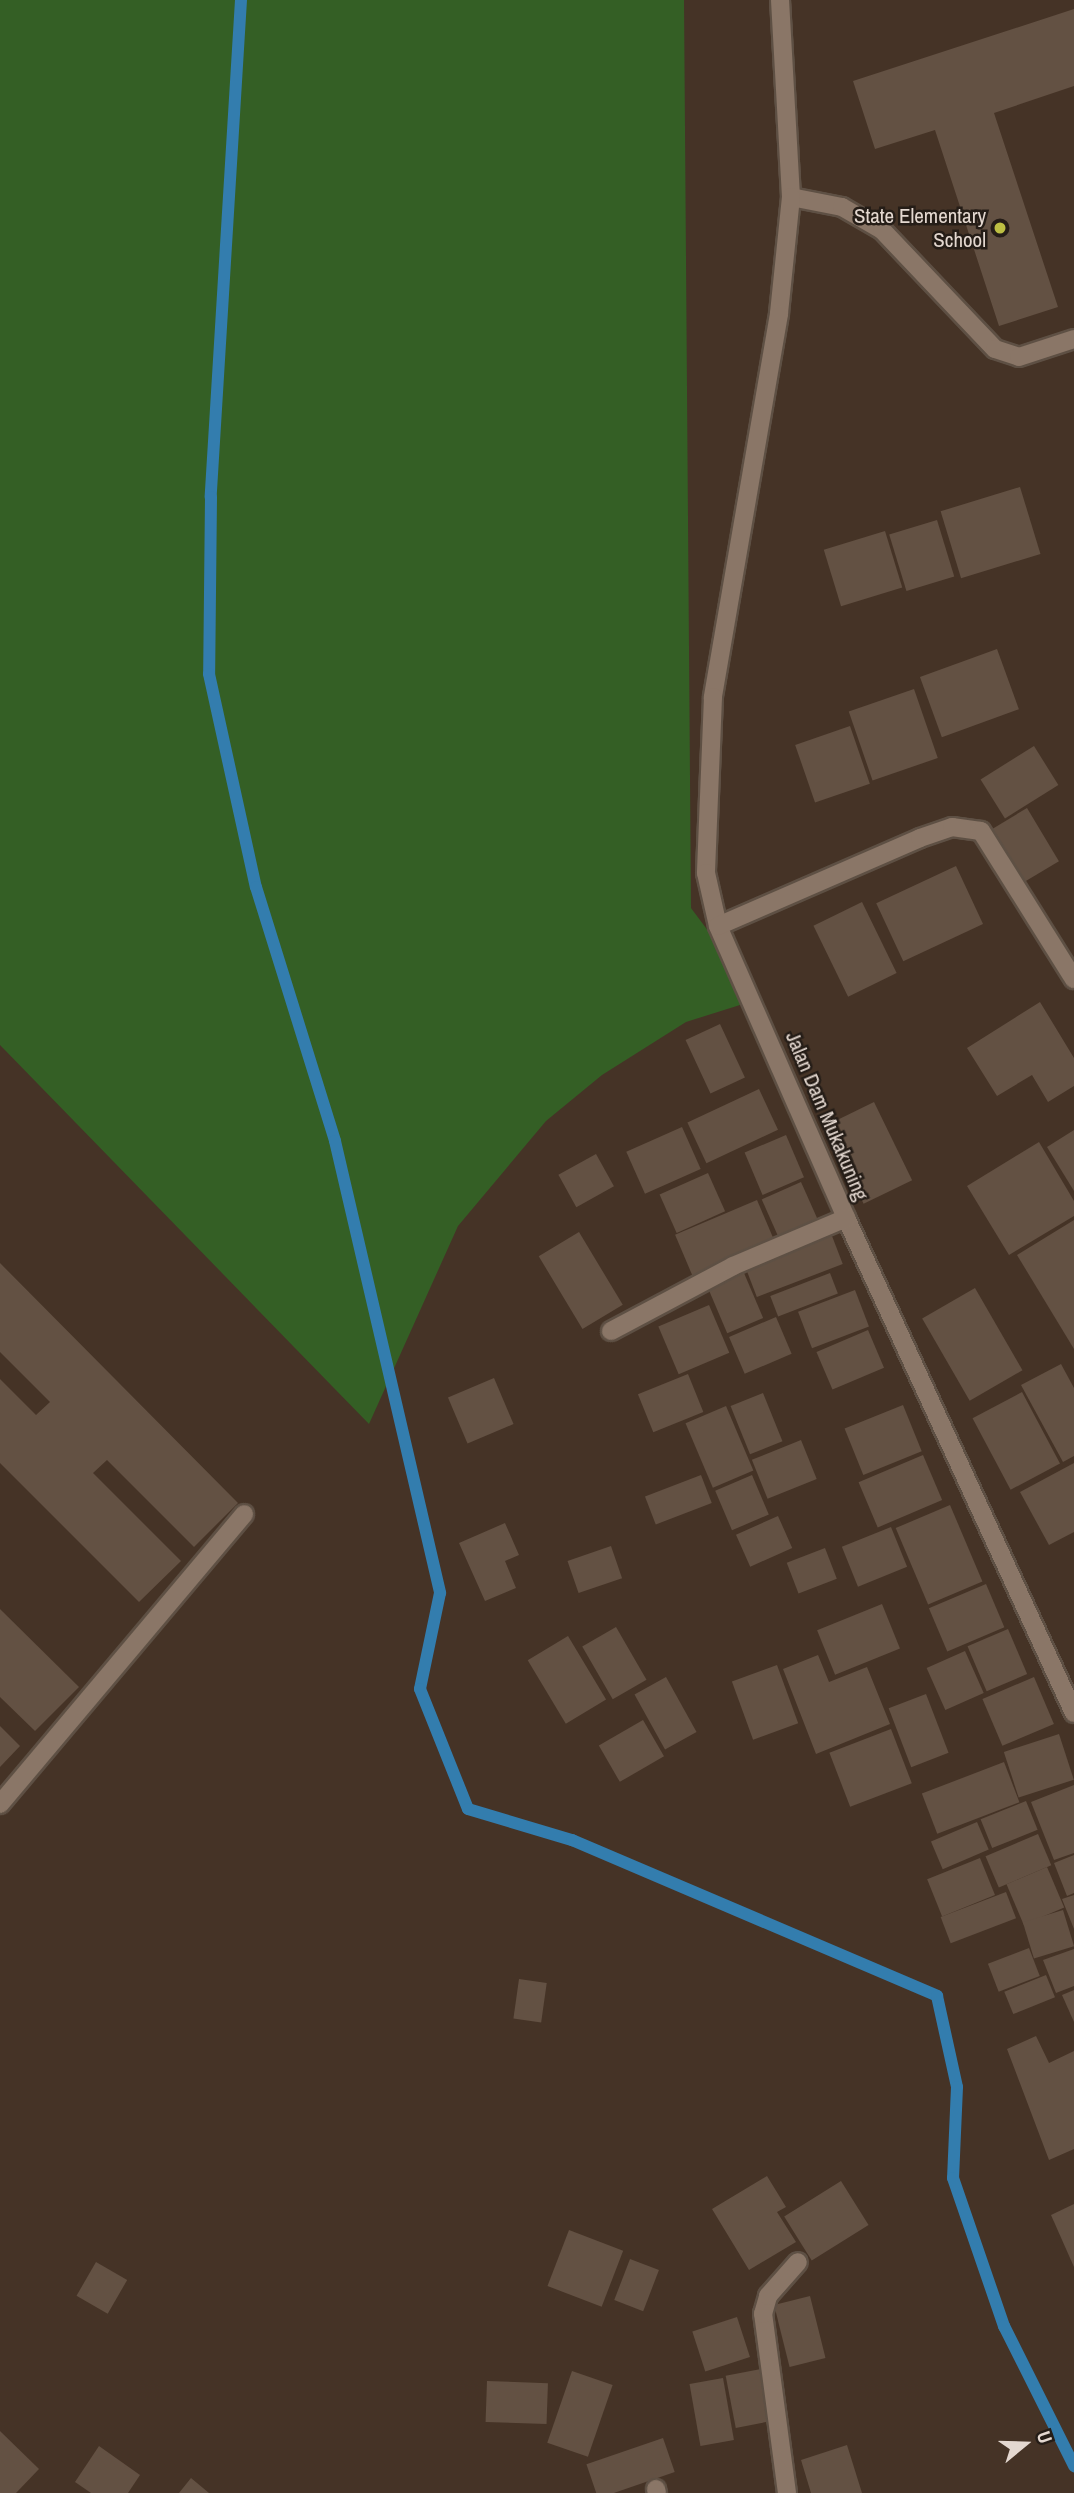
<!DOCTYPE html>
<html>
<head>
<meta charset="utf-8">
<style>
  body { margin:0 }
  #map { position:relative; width:1074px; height:2493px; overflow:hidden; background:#453326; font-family:"Archivo Narrow",sans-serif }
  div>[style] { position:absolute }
  .green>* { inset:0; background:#345f25 }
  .stream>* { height:12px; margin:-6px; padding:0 6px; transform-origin:6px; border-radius:6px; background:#337dae }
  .building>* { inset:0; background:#635143; transform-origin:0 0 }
  .roads { filter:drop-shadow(2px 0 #5e5044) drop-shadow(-2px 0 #5e5044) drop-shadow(0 2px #5e5044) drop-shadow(0 -2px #5e5044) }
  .lane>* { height:18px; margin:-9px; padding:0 9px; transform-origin:9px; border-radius:9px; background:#8a7667 }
  .street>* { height:18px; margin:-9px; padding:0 9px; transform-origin:9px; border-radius:9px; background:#8a7667 }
  .dots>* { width:19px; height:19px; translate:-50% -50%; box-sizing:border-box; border:4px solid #251d17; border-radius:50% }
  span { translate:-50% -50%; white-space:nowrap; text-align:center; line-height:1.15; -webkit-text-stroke:5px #251d17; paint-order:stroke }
  .poi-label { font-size:21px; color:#e4d8d0 }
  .right { translate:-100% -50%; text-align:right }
  .street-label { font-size:21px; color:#e4d8d0 }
  .north { position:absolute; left:990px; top:2409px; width:70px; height:70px; -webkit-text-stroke:5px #251d17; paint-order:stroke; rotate:71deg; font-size:19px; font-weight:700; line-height:28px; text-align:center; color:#e4d8d0 }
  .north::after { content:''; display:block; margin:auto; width:24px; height:32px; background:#e4d8d0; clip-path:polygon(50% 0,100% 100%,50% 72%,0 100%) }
</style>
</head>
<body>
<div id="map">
  <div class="green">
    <i style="clip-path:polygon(0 0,684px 0,691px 908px,759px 999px,686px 1022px,602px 1075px,546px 1121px,458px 1226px,369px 1424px,0 1045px)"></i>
  </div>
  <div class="stream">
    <i style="left:241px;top:0;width:498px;rotate:93.5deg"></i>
    <i style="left:211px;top:497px;width:177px;rotate:90.6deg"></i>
    <i style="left:209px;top:674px;width:218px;rotate:77.6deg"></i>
    <i style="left:256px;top:887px;width:266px;rotate:72.7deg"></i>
    <i style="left:335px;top:1141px;width:464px;rotate:76.9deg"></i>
    <i style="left:440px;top:1593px;width:98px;rotate:101.8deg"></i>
    <i style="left:420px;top:1689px;width:129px;rotate:68.2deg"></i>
    <i style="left:468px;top:1809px;width:109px;rotate:16.6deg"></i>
    <i style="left:572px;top:1840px;width:397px;rotate:23.1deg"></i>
    <i style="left:937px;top:1996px;width:93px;rotate:77.6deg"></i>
    <i style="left:957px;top:2087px;width:91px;rotate:92.5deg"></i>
    <i style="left:953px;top:2178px;width:157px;rotate:71deg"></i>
    <i style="left:1004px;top:2326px;width:157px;rotate:63.4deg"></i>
  </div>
  <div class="building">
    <i style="clip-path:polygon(1074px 9px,1074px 86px,994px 113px,1058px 307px,999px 326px,935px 130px,875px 149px,853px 81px)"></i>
    <i style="left:1020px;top:487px;width:70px;height:83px;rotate:73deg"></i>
    <i style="left:937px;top:520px;width:59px;height:50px;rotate:73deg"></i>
    <i style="left:885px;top:531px;width:59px;height:64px;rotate:73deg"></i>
    <i style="left:997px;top:649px;width:64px;height:82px;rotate:70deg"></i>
    <i style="left:914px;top:689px;width:73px;height:69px;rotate:71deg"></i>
    <i style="left:850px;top:726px;width:61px;height:58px;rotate:71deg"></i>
    <i style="left:1034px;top:746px;width:46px;height:63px;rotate:58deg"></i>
    <i style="left:1027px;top:808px;width:62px;height:42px;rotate:59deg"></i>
    <i style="left:956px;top:866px;width:64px;height:88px;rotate:65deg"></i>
    <i style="left:862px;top:902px;width:79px;height:54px;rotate:64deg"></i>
    <i style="clip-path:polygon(1040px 1002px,1074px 1058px,1074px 1086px,1048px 1102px,1032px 1075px,997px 1096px,967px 1048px)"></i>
    <i style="left:720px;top:1024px;width:59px;height:38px;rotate:65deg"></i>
    <i style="left:759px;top:1089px;width:45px;height:79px;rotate:65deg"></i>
    <i style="left:874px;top:1102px;width:87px;height:54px;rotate:64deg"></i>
    <i style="left:682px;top:1127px;width:46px;height:61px;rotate:66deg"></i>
    <i style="clip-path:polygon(1074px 1130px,1074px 1191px,1047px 1147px)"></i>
    <i style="left:786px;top:1135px;width:46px;height:45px;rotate:67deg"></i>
    <i style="clip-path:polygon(1039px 1142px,1074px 1201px,1074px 1216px,1009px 1255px,967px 1186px)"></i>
    <i style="left:596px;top:1154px;width:37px;height:43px;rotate:61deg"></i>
    <i style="left:708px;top:1173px;width:42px;height:53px;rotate:66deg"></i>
    <i style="left:801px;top:1182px;width:43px;height:43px;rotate:66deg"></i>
    <i style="left:757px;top:1200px;width:46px;height:89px;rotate:67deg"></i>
    <i style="clip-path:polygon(1074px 1220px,1074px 1349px,1017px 1255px)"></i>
    <i style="left:579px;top:1232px;width:85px;height:47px;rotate:59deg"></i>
    <i style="left:832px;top:1236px;width:30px;height:92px;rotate:69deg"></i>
    <i style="clip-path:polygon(0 1263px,238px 1503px,194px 1547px,107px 1460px,93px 1473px,181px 1561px,139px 1602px,0 1463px,0 1379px,36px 1415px,50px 1402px,0 1352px)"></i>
    <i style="left:744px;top:1273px;width:49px;height:39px;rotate:67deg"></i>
    <i style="left:830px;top:1273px;width:22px;height:64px;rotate:69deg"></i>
    <i style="left:975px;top:1288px;width:95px;height:61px;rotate:60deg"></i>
    <i style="left:855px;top:1290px;width:39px;height:61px;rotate:69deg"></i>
    <i style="left:709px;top:1305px;width:52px;height:55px;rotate:67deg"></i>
    <i style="left:776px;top:1317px;width:40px;height:51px;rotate:67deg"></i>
    <i style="left:868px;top:1330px;width:41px;height:56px;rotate:67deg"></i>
    <i style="clip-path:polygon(1061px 1364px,1074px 1388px,1074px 1456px,1063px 1462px,1021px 1385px)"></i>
    <i style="left:688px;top:1374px;width:41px;height:54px;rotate:68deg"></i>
    <i style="left:494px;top:1378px;width:50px;height:50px;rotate:67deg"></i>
    <i style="left:1022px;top:1392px;width:81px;height:56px;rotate:62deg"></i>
    <i style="left:763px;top:1393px;width:52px;height:35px;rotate:68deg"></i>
    <i style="left:903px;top:1405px;width:50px;height:63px;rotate:68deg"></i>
    <i style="left:726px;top:1406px;width:70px;height:44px;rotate:67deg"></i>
    <i style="left:801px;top:1440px;width:42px;height:53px;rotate:68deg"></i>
    <i style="left:923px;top:1455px;width:49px;height:70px;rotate:67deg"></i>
    <i style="clip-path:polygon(1074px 1463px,1074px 1532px,1049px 1545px,1020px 1492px)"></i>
    <i style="left:701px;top:1475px;width:30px;height:60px;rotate:69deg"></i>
    <i style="left:752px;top:1475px;width:43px;height:40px;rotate:67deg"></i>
    <i style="left:950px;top:1505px;width:83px;height:59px;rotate:67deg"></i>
    <i style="left:778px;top:1516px;width:35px;height:46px;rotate:66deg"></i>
    <i style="clip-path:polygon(505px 1523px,519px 1555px,505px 1561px,516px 1588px,485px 1601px,459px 1543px)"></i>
    <i style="left:891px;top:1527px;width:43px;height:53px;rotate:68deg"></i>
    <i style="left:611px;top:1546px;width:34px;height:46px;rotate:71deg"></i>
    <i style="left:825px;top:1548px;width:33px;height:41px;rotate:69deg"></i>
    <i style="left:986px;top:1584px;width:47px;height:62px;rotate:67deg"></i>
    <i style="left:882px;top:1604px;width:48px;height:70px;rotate:68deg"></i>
    <i style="clip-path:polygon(0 1609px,79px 1687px,35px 1731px,0 1697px)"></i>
    <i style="left:616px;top:1627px;width:61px;height:39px;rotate:60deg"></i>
    <i style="left:1008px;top:1629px;width:49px;height:44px;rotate:67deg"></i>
    <i style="left:568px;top:1636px;width:74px;height:47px;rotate:59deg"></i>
    <i style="left:965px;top:1651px;width:46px;height:42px;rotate:66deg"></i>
    <i style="clip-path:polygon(818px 1655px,829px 1682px,867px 1667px,890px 1724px,816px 1754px,783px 1669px)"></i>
    <i style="left:777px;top:1665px;width:62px;height:48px;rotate:70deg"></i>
    <i style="left:666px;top:1677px;width:63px;height:36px;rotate:61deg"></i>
    <i style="left:1034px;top:1677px;width:51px;height:56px;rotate:67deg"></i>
    <i style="left:926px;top:1694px;width:63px;height:40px;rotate:69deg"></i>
    <i style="left:643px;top:1720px;width:42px;height:51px;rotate:60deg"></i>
    <i style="clip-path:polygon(0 1726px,20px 1746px,0 1767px)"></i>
    <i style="left:891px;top:1729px;width:58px;height:66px;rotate:69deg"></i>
    <i style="left:1059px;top:1734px;width:48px;height:58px;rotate:72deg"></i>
    <i style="left:1004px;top:1762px;width:43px;height:88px;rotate:69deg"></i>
    <i style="clip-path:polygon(1074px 1785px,1074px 1853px,1054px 1860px,1031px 1802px)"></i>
    <i style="left:1026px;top:1801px;width:31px;height:49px;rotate:68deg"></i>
    <i style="left:977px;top:1822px;width:30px;height:50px;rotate:67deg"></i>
    <i style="left:1038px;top:1834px;width:34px;height:57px;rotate:67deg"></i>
    <i style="clip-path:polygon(1074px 1855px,1074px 1893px,1067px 1896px,1054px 1863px)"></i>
    <i style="left:980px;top:1858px;width:40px;height:57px;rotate:68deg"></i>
    <i style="left:1047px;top:1867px;width:44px;height:44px;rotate:67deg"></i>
    <i style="left:1006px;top:1892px;width:28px;height:70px;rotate:69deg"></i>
    <i style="clip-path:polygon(1074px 1895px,1074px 1929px,1062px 1899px)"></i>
    <i style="left:1063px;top:1910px;width:38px;height:42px;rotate:73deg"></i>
    <i style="left:1029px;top:1948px;width:30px;height:44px;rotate:69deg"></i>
    <i style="clip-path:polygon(1074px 1949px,1074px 1986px,1056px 1993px,1043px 1960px)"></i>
    <i style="left:1046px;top:1975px;width:24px;height:45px;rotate:68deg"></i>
    <i style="left:519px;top:1979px;width:28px;height:40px;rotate:8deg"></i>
    <i style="clip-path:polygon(1074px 1990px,1074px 2022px,1062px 1995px)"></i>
    <i style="clip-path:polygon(1036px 2036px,1049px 2063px,1074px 2051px,1074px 2149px,1049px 2160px,1007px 2049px)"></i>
    <i style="clip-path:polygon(767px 2176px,786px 2207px,777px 2212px,796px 2242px,749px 2270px,712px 2209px)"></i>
    <i style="left:841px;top:2181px;width:52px;height:67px;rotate:58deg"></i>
    <i style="clip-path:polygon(1074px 2204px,1074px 2267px,1051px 2215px)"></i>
    <i style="left:569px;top:2230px;width:58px;height:60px;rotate:21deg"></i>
    <i style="left:630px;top:2259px;width:31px;height:44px;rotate:21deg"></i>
    <i style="left:96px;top:2262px;width:36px;height:39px;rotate:30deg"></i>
    <i style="left:810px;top:2296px;width:64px;height:37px;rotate:76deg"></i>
    <i style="left:737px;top:2317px;width:42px;height:47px;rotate:72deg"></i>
    <i style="left:761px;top:2369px;width:53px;height:36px;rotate:79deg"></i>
    <i style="left:572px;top:2371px;width:43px;height:76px;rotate:19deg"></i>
    <i style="left:723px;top:2378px;width:63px;height:34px;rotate:80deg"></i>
    <i style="left:487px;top:2381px;width:61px;height:41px;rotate:2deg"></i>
    <i style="clip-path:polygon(0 2431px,39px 2469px,16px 2493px,0 2493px)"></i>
    <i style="left:663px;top:2438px;width:36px;height:81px;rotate:71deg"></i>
    <i style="clip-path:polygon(847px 2445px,862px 2493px,811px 2493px,801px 2460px)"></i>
    <i style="clip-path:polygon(99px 2446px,140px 2475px,128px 2493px,91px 2493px,75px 2482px)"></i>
    <i style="clip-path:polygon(191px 2478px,209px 2493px,179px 2493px)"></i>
  </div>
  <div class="roads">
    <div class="lane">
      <i style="left:791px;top:197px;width:52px;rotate:11.1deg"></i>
      <i style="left:842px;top:207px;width:46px;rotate:29.9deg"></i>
      <i style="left:882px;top:230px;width:164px;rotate:46.5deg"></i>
      <i style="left:995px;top:349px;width:25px;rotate:18deg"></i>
      <i style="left:1019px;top:357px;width:58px;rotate:-18.1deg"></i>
      <i style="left:0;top:1804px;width:379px;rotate:-49.9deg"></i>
    </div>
    <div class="street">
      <i style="left:780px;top:0;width:197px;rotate:86.8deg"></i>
      <i style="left:791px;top:197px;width:118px;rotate:95.9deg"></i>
      <i style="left:779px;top:314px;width:389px;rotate:99.8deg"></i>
      <i style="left:713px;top:697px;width:176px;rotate:92.3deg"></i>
      <i style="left:706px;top:873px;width:54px;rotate:77.2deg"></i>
      <i style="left:718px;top:926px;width:319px;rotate:66.3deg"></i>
      <i style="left:846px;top:1218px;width:545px;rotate:65.27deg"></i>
      <i style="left:718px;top:926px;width:220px;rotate:-23.5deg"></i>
      <i style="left:920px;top:838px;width:34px;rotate:-19deg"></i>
      <i style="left:952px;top:827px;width:29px;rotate:8deg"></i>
      <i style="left:981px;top:831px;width:175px;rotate:57.9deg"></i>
      <i style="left:611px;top:1331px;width:138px;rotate:-28deg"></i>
      <i style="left:733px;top:1266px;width:123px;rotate:-23deg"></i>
      <i style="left:656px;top:2489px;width:4px;rotate:76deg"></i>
      <i style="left:787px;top:2493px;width:181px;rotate:-97.6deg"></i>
      <i style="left:763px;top:2314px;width:19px;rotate:-74deg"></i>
      <i style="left:768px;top:2296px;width:45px;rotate:-48.6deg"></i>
    </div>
  </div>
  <div class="dots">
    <i style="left:1000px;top:228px;background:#bdbf43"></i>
  </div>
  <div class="poi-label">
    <span class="right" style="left:986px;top:228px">State Elementary<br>School</span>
  </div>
  <div class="street-label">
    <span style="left:827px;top:1116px;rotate:67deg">Jalan Dam Mukakuning</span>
  </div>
  <div class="north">U</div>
</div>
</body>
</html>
